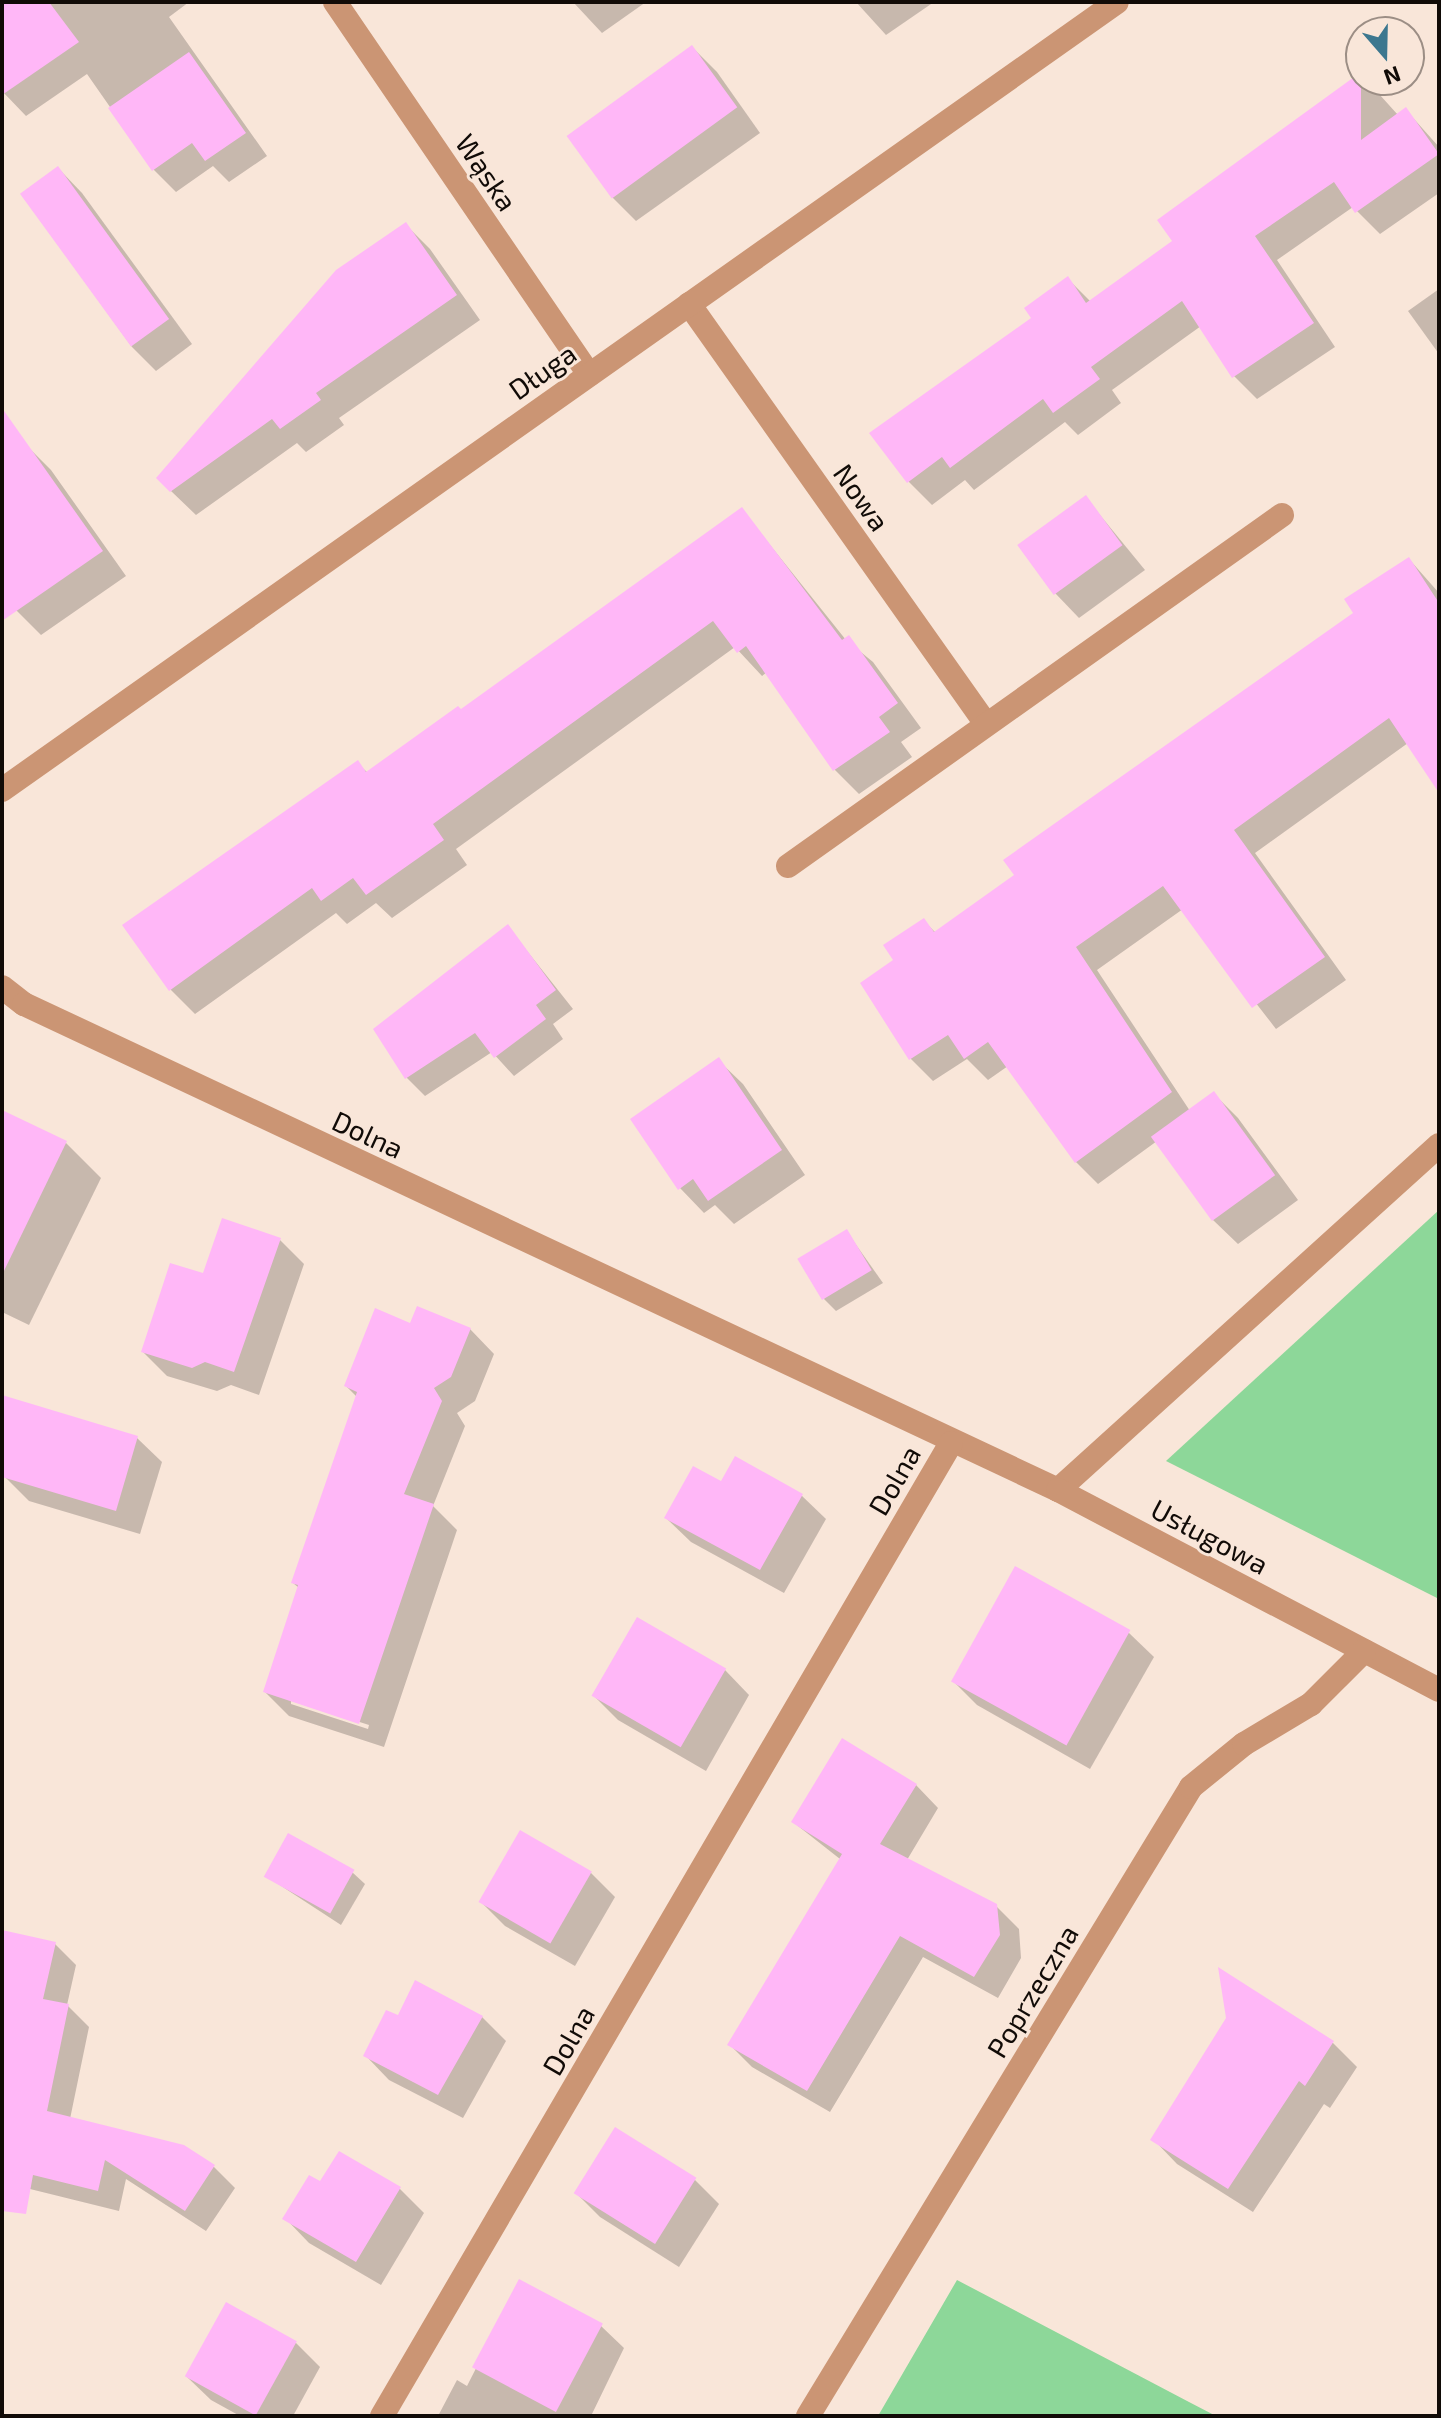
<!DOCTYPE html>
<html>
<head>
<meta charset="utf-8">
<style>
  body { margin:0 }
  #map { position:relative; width:1441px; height:2418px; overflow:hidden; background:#f9e6d9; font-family:"Exo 2",sans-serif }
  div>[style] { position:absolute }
  .green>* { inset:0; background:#8dd799 }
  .shadow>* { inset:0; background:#0003 }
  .building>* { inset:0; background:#ffb7f7; transform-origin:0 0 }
  .service>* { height:24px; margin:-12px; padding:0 12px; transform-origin:12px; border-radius:12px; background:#cb9574 }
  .minor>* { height:24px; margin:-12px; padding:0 12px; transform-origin:12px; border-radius:12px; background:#cb9574 }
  span { translate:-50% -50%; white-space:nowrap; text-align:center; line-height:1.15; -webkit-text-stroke:6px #f9e6d9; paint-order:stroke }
  .street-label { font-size:28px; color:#110b07 }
  .frame { position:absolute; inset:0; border:4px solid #110b07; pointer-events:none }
  .north { position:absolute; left:1345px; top:16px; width:80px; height:80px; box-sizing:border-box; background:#f9e6d9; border:2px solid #9c8e85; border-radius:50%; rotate:160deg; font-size:22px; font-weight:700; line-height:32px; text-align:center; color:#110b07 }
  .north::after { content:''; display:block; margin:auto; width:28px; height:36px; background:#3c778f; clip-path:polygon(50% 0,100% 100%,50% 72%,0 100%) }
</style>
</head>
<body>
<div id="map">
  <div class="green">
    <i style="clip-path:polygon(1439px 1210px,1439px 1599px,1166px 1461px)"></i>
    <i style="clip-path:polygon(957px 2280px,1189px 2402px,1216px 2416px,878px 2416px)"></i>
  </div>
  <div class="shadow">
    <i style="clip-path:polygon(2px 2px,189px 2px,169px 17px,267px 156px,229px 182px,213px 166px,176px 192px,154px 170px,87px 74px,26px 116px,2px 91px)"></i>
    <i style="clip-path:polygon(573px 2px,646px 2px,602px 33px)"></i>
    <i style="clip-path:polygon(856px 2px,934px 2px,886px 35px)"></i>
    <i style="clip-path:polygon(692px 47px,717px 72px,760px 133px,636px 221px,612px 197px,568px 136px)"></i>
    <i style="clip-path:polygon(1361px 74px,1398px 115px,1406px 110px,1439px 147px,1439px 193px,1380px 234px,1353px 207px,1277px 260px,1335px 347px,1257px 399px,1234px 376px,1201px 326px,1112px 390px,1121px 403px,1078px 435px,1065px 422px,974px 490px,965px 480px,932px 505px,909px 482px,872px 433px,1034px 319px,1068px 279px,1091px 302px,1175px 242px)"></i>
    <i style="clip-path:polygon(58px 168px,82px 193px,192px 344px,156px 371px,132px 347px,22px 194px)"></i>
    <i style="clip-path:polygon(405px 224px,430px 249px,480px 320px,339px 418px,344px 425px,306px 452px,297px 443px,196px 515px,171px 491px)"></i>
    <i style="clip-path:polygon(1439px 289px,1439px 354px,1408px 311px)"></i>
    <i style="clip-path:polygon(27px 446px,51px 470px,126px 576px,41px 635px,17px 611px,2px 605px,2px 463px)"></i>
    <i style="clip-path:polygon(1086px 498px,1145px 570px,1079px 618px,1055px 593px)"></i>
    <i style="clip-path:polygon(742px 510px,846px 640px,873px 662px,921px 728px,901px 742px,912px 757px,859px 794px,835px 770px,767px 672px,762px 676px,735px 647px,456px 849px,467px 865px,392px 918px,376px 903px,347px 924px,336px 913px,195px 1014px,171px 990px,125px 926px,357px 763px,368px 773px,461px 711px)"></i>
    <i style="clip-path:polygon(1409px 559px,1439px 593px,1439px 790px,1408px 743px,1255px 853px,1346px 980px,1276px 1029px,1183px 909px,1097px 970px,1190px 1111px,1214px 1094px,1238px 1118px,1298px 1200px,1238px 1244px,1213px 1220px,1157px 1141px,1098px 1184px,1076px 1162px,1008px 1066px,988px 1080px,967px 1059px,933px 1081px,911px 1059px,862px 984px,896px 960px,924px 921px,936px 933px,1017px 875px,1356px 613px)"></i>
    <i style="clip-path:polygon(508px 927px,573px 1009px,553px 1024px,563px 1039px,514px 1076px,492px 1052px,425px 1096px,406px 1077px)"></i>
    <i style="clip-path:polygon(718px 1060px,743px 1084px,805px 1175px,734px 1224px,715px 1205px,704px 1213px,680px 1188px)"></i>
    <i style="clip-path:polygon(2px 1113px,66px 1143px,101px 1178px,29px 1325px,2px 1312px)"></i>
    <i style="clip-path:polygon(847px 1232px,883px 1283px,836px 1311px,824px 1299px)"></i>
    <i style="clip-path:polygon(280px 1240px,304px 1264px,259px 1395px,231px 1385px,217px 1391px,167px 1376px,143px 1352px,204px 1276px)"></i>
    <i style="clip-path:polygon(evenodd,411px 1325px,470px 1329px,494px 1354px,475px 1401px,457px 1413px,465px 1426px,433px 1506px,457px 1530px,384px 1747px,289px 1716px,265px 1692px,299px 1588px,293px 1583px,357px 1397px,346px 1386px,411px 1325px,291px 1700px,369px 1725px,368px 1729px,291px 1704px,291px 1700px)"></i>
    <i style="clip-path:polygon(137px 1438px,162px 1462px,140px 1534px,29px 1501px,4px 1476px)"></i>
    <i style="clip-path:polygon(722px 1484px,801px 1495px,826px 1519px,784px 1593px,691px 1542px,666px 1518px)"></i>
    <i style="clip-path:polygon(1016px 1569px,1129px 1633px,1154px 1657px,1090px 1769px,977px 1705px,953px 1681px)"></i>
    <i style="clip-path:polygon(725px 1670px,749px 1695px,706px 1771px,618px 1720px,594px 1696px)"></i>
    <i style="clip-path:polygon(916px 1785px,938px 1808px,907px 1860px,996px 1906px,1019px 1929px,1021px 1958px,998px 1998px,923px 1957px,830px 2112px,752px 2067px,730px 2045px,840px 1859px,793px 1822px)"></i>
    <i style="clip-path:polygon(521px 1832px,591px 1873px,615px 1897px,575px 1966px,505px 1926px,480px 1901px)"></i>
    <i style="clip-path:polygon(352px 1872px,365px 1884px,341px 1925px,266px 1876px)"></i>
    <i style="clip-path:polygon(2px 1932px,55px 1944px,76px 1965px,67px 2005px,89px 2027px,70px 2119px,214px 2167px,235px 2188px,206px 2231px,126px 2179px,119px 2211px,30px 2189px,2px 2195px)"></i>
    <i style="clip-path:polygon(399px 2017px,482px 2017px,506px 2041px,463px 2118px,389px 2080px,365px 2055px)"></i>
    <i style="clip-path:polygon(1228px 2018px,1333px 2043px,1357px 2067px,1330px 2108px,1324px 2104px,1253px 2212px,1177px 2164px,1153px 2139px)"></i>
    <i style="clip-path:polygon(616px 2130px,695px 2180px,719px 2204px,679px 2267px,600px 2217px,576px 2193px)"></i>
    <i style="clip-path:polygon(321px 2184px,400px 2189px,424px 2213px,381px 2285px,309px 2243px,285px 2218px)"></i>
    <i style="clip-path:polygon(520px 2282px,601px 2326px,624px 2348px,591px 2416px,438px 2416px,457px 2380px,467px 2386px)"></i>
    <i style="clip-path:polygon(226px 2304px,296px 2343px,320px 2367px,293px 2416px,240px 2416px,211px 2400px,186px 2376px)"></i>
  </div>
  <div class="building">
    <i style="clip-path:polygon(2px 2px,49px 2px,79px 42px,2px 95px)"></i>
    <i style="left:692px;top:45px;width:77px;height:155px;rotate:54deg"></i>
    <i style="clip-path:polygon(189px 52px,246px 133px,205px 161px,192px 143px,152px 171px,108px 108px)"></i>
    <i style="clip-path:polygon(1361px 72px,1361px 140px,1406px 107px,1439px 154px,1355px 213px,1334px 182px,1255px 236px,1314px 323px,1232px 378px,1182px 301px,1091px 367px,1100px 379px,1053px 413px,1043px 399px,950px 468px,942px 457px,907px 483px,869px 433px,1031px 318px,1024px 308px,1068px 276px,1086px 303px,1172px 241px,1157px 220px)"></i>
    <i style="left:58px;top:166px;width:189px;height:47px;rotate:54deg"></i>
    <i style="clip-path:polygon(406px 222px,457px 295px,316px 393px,321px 400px,280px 429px,272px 419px,170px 492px,156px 478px,336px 270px)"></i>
    <i style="clip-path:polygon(2px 408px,103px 551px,2px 621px)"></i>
    <i style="left:1086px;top:495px;width:62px;height:85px;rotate:54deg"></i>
    <i style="clip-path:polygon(742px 507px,842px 640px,849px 635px,898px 703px,879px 717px,890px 732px,833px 771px,746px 646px,737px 653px,713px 621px,433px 824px,444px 840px,366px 895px,353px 878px,321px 901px,312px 888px,169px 991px,122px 925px,358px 760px,366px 772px,458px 706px,461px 709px)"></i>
    <i style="clip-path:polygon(1409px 557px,1439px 603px,1439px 793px,1389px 718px,1234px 830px,1325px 957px,1252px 1008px,1163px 886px,1076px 947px,1172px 1092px,1075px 1163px,988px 1042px,964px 1059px,948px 1035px,909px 1060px,860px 983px,893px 960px,883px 945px,924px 918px,934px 932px,1014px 875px,1003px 860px,1353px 613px,1344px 599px)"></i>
    <i style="clip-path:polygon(508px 924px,556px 990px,536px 1005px,546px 1019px,494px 1058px,475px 1033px,405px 1079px,373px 1029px)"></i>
    <i style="clip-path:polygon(719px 1057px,782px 1150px,708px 1201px,693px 1179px,678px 1190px,630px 1119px)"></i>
    <i style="left:1214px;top:1091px;width:104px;height:78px;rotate:54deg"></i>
    <i style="clip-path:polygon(2px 1110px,67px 1141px,2px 1275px)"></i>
    <i style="clip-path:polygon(222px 1218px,281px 1238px,234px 1372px,205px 1362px,192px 1368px,141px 1352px,170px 1263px,203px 1273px)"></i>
    <i style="left:847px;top:1229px;width:48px;height:58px;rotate:59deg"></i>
    <i style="clip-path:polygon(417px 1306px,471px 1328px,451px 1377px,434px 1388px,442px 1401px,404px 1494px,434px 1504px,359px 1724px,263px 1692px,298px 1585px,291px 1583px,357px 1392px,344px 1386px,375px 1308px,410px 1323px)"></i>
    <i style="clip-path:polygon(2px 1395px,138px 1436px,116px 1511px,2px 1477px)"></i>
    <i style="clip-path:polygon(735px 1456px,803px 1494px,760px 1570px,664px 1518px,693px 1466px,721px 1481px)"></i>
    <i style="left:1015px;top:1566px;width:132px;height:132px;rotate:29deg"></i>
    <i style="left:637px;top:1617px;width:103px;height:91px;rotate:30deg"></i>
    <i style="clip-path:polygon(842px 1738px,917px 1784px,880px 1844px,997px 1904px,1000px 1935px,974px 1977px,900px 1936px,807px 2091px,727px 2045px,842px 1854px,791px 1822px)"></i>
    <i style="left:520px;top:1830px;width:83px;height:83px;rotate:30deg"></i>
    <i style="left:288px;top:1833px;width:76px;height:50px;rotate:29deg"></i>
    <i style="clip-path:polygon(2px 1930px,56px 1942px,43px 1999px,69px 2004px,47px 2111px,184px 2145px,215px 2165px,185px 2211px,105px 2160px,98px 2191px,33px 2175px,26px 2214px,2px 2211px)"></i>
    <i style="clip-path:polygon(1218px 1967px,1334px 2041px,1305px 2086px,1299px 2081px,1228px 2189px,1150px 2140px,1226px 2018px)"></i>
    <i style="clip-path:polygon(415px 1980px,483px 2016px,438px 2095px,363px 2056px,386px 2010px,398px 2015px)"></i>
    <i style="left:615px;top:2127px;width:96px;height:78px;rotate:32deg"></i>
    <i style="clip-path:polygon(339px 2151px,401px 2187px,356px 2262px,282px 2219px,309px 2175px,320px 2181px)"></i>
    <i style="left:519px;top:2279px;width:95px;height:100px;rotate:28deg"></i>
    <i style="left:226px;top:2302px;width:81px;height:85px;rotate:29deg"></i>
  </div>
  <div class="service">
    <i style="left:1058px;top:1490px;width:514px;rotate:-42.16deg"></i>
  </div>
  <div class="minor">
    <i style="left:335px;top:2px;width:451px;rotate:55.7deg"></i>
    <i style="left:689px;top:304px;width:514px;rotate:54.73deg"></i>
    <i style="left:2px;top:790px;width:1365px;rotate:-35.25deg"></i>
    <i style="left:788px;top:866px;width:606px;rotate:-35.39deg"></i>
    <i style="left:2px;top:987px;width:28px;rotate:38deg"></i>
    <i style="left:24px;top:1004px;width:1143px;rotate:25.17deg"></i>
    <i style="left:1058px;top:1490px;width:430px;rotate:27.7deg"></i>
    <i style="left:382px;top:2416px;width:1127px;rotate:-59.68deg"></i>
    <i style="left:808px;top:2416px;width:736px;rotate:-58.66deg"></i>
    <i style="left:1191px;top:1787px;width:68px;rotate:-39.1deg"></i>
    <i style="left:1244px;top:1744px;width:78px;rotate:-30.8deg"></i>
    <i style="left:1311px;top:1704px;width:75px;rotate:-45deg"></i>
  </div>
  <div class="street-label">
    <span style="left:487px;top:172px;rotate:56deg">Wąska</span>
    <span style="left:542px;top:371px;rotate:-35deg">Długa</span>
    <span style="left:862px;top:497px;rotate:55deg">Nowa</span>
    <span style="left:368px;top:1134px;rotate:25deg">Dolna</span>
    <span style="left:894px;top:1480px;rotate:-60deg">Dolna</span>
    <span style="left:1210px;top:1536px;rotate:28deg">Usługowa</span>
    <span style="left:1032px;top:1991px;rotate:-59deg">Poprzeczna</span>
    <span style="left:568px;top:2040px;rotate:-60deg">Dolna</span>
  </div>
  <div class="frame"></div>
  <div class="north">N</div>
</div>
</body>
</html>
